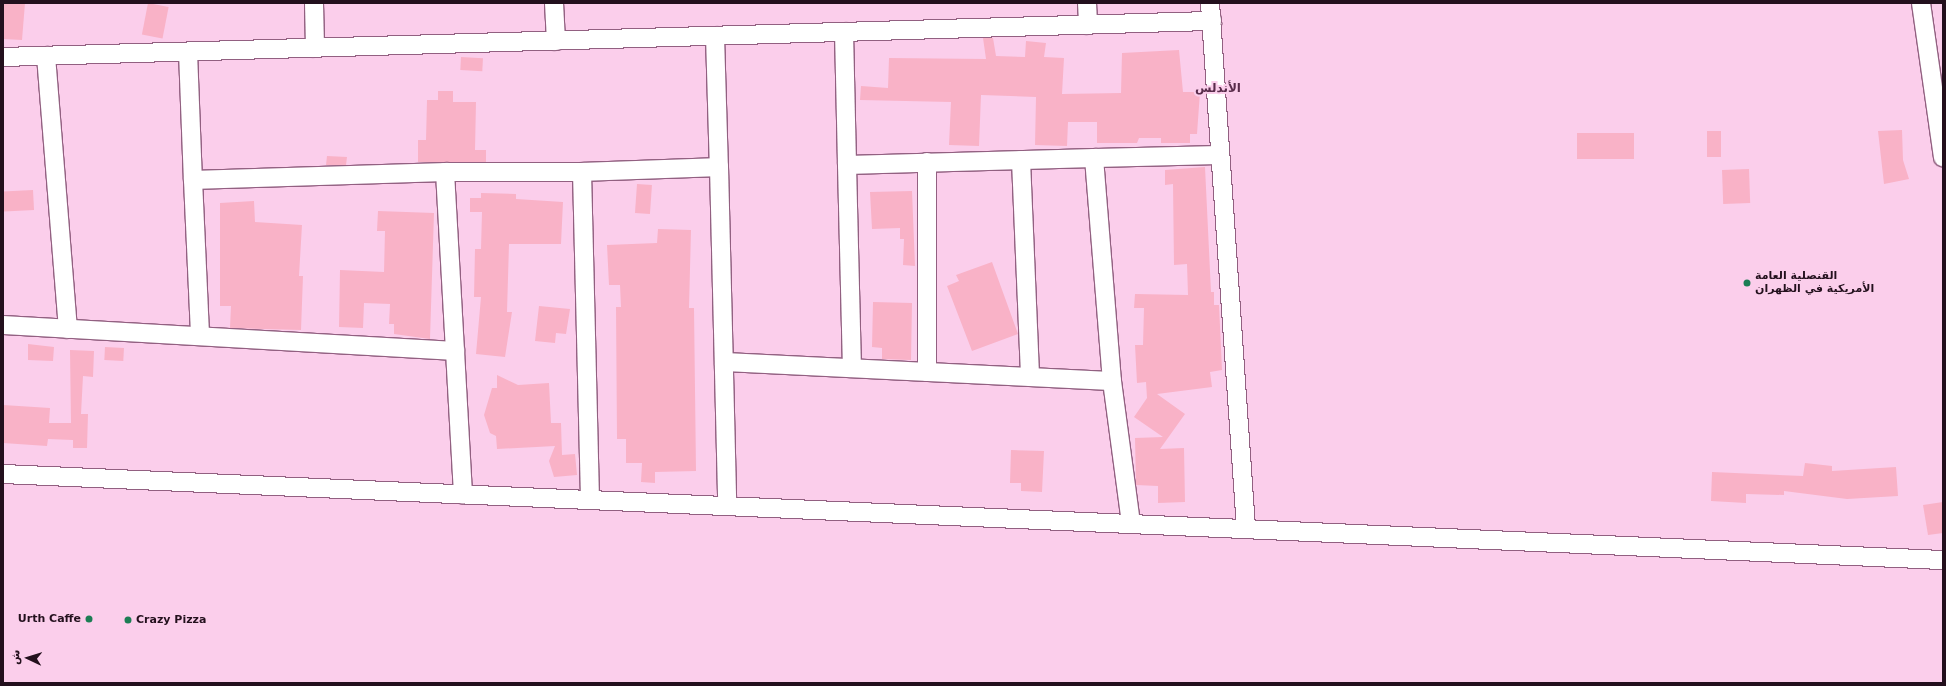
<!DOCTYPE html>
<html>
<head>
<meta charset="utf-8">
<style>
  body { margin:0 }
  #map { position:relative; width:1946px; height:686px; overflow:hidden; background:#fbceeb; font-family:"DejaVu Sans","Noto Naskh Arabic",sans-serif }
  div>[style] { position:absolute }
  .building>* { inset:0; background:#f9b2c7; transform-origin:0 0 }
  .roads { filter:drop-shadow(1px 0 #926081) drop-shadow(-1px 0 #926081) drop-shadow(0 1px #926081) drop-shadow(0 -1px #926081) }
  .minor>* { height:18px; margin:-9px; padding:0 9px; transform-origin:9px; border-radius:9px; background:#fff }
  .dots>* { width:11px; height:11px; translate:-50% -50%; box-sizing:border-box; border:2px solid #fbceeb; border-radius:50% }
  span { translate:-50% -50%; white-space:nowrap; text-align:center; line-height:1.15; -webkit-text-stroke:4px #fbceeb; paint-order:stroke }
  .poi-label { font-size:11px; color:#23101d; font-weight:700 }
  .left { translate:0 -50%; text-align:left }
  .right { translate:-100% -50%; text-align:right }
  .neighbourhood-label { font-size:12px; color:#592c4b; font-weight:700 }
  .frame { position:absolute; inset:0; border:4px solid #23101d; pointer-events:none }
  .north { position:absolute; left:8px; top:638px; width:40px; height:40px; -webkit-text-stroke:3px #fbceeb; paint-order:stroke; rotate:274deg; font-size:11px; font-weight:700; line-height:16px; text-align:center; color:#23101d }
  .north::after { content:''; display:block; margin:auto; width:14px; height:18px; background:#23101d; clip-path:polygon(50% 0,100% 100%,50% 72%,0 100%) }
</style>
</head>
<body>
<div id="map">
  <div class="building">
    <i style="clip-path:polygon(3px 3px,25px 3px,22px 40px,3px 39px)"></i>
    <i style="left:148px;top:3px;width:21px;height:32px;rotate:11deg"></i>
    <i style="clip-path:polygon(983px 38px,993px 38px,996px 56px,1025px 57px,1026px 41px,1046px 43px,1044px 57px,1064px 58px,1062px 94px,1121px 93px,1122px 53px,1179px 50px,1183px 92px,1200px 92px,1197px 134px,1190px 134px,1190px 143px,1161px 143px,1161px 138px,1139px 138px,1137px 143px,1097px 143px,1097px 122px,1068px 122px,1067px 146px,1035px 145px,1036px 97px,981px 95px,979px 146px,949px 145px,951px 102px,860px 100px,861px 86px,888px 88px,889px 58px,986px 59px)"></i>
    <i style="left:461px;top:57px;width:22px;height:13px;rotate:3deg"></i>
    <i style="clip-path:polygon(438px 91px,453px 91px,453px 102px,476px 102px,475px 150px,486px 150px,486px 162px,418px 162px,418px 140px,426px 140px,427px 100px,438px 100px)"></i>
    <i style="clip-path:polygon(1902px 130px,1903px 160px,1909px 179px,1884px 184px,1878px 131px)"></i>
    <i style="left:1707px;top:131px;width:14px;height:26px"></i>
    <i style="left:1634px;top:133px;width:26px;height:57px;rotate:90deg"></i>
    <i style="clip-path:polygon(327px 156px,347px 157px,346px 165px,326px 165px)"></i>
    <i style="clip-path:polygon(1205px 167px,1211px 292px,1214px 292px,1214px 305px,1219px 305px,1222px 370px,1210px 372px,1212px 387px,1157px 394px,1185px 414px,1160px 449px,1184px 448px,1185px 502px,1158px 503px,1158px 486px,1136px 485px,1135px 438px,1163px 437px,1134px 417px,1147px 398px,1146px 382px,1137px 383px,1135px 345px,1143px 345px,1144px 308px,1134px 308px,1135px 294px,1188px 295px,1187px 264px,1174px 265px,1173px 184px,1165px 185px,1165px 170px)"></i>
    <i style="left:1749px;top:169px;width:34px;height:27px;rotate:88deg"></i>
    <i style="left:637px;top:184px;width:15px;height:29px;rotate:4deg"></i>
    <i style="left:33px;top:190px;width:20px;height:30px;rotate:87deg"></i>
    <i style="clip-path:polygon(912px 191px,915px 266px,903px 265px,904px 239px,900px 239px,900px 228px,872px 229px,870px 192px)"></i>
    <i style="clip-path:polygon(481px 193px,516px 194px,516px 199px,563px 202px,561px 244px,509px 244px,507px 312px,512px 312px,505px 357px,476px 354px,481px 297px,474px 297px,475px 249px,481px 249px,482px 212px,470px 212px,470px 198px,481px 198px)"></i>
    <i style="clip-path:polygon(254px 201px,255px 222px,302px 225px,299px 276px,303px 276px,301px 330px,230px 328px,231px 306px,220px 306px,220px 203px)"></i>
    <i style="clip-path:polygon(378px 211px,434px 213px,430px 339px,394px 334px,394px 324px,389px 324px,390px 304px,364px 303px,363px 328px,339px 327px,340px 270px,384px 272px,385px 231px,377px 231px)"></i>
    <i style="clip-path:polygon(658px 229px,691px 230px,689px 308px,694px 308px,696px 471px,655px 472px,655px 483px,641px 482px,642px 463px,626px 463px,626px 439px,617px 439px,616px 307px,621px 307px,620px 285px,609px 285px,607px 245px,657px 243px)"></i>
    <i style="clip-path:polygon(992px 262px,1018px 334px,972px 351px,947px 286px,959px 281px,956px 275px)"></i>
    <i style="clip-path:polygon(873px 302px,912px 303px,911px 360px,882px 359px,882px 348px,872px 347px)"></i>
    <i style="clip-path:polygon(539px 306px,570px 309px,566px 334px,556px 333px,555px 343px,535px 341px)"></i>
    <i style="clip-path:polygon(28px 344px,54px 347px,53px 361px,28px 360px)"></i>
    <i style="left:105px;top:347px;width:19px;height:13px;rotate:3deg"></i>
    <i style="clip-path:polygon(70px 350px,94px 351px,93px 377px,83px 376px,81px 414px,88px 414px,87px 448px,73px 448px,73px 440px,48px 439px,47px 446px,3px 443px,3px 405px,50px 408px,49px 423px,71px 423px)"></i>
    <i style="clip-path:polygon(497px 375px,518px 385px,549px 383px,551px 423px,561px 423px,562px 455px,575px 454px,577px 475px,554px 477px,549px 461px,555px 446px,497px 449px,496px 436px,490px 433px,484px 415px,492px 388px,497px 388px)"></i>
    <i style="clip-path:polygon(1011px 450px,1044px 451px,1042px 492px,1021px 491px,1021px 483px,1010px 483px)"></i>
    <i style="clip-path:polygon(1805px 463px,1832px 466px,1832px 471px,1896px 467px,1898px 496px,1847px 499px,1784px 491px,1784px 495px,1746px 494px,1746px 503px,1711px 501px,1712px 472px,1803px 476px)"></i>
    <i style="clip-path:polygon(1943px 502px,1943px 533px,1928px 535px,1923px 505px)"></i>
  </div>
  <div class="roads">
    <div class="minor">
      <i style="left:314px;top:3px;width:45px;rotate:88.7deg"></i>
      <i style="left:554px;top:3px;width:38px;rotate:87deg"></i>
      <i style="left:1087px;top:3px;width:22px;rotate:87deg"></i>
      <i style="left:1210px;top:3px;width:527px;rotate:86.08deg"></i>
      <i style="left:1921px;top:3px;width:156px;rotate:81.9deg"></i>
      <i style="left:844px;top:32px;width:133px;rotate:88.7deg"></i>
      <i style="left:847px;top:165px;width:247px;rotate:-1.6deg"></i>
      <i style="left:1094px;top:158px;width:224px;rotate:85.4deg"></i>
      <i style="left:715px;top:36px;width:131px;rotate:88.3deg"></i>
      <i style="left:188px;top:52px;width:128px;rotate:87.8deg"></i>
      <i style="left:193px;top:180px;width:252px;rotate:-1.8deg"></i>
      <i style="left:445px;top:172px;width:323px;rotate:86.8deg"></i>
      <i style="left:46px;top:56px;width:274px;rotate:85.4deg"></i>
      <i style="left:3px;top:57px;width:1210px;rotate:-1.71deg"></i>
      <i style="left:1094px;top:158px;width:126px;rotate:-1.4deg"></i>
      <i style="left:1021px;top:160px;width:217px;rotate:87.6deg"></i>
      <i style="left:847px;top:165px;width:203px;rotate:88.6deg"></i>
      <i style="left:445px;top:172px;width:137px"></i>
      <i style="left:582px;top:172px;width:328px;rotate:88.6deg"></i>
      <i style="left:582px;top:172px;width:137px;rotate:-2.1deg"></i>
      <i style="left:719px;top:167px;width:339px;rotate:88.6deg"></i>
      <i style="left:193px;top:180px;width:156px;rotate:87.4deg"></i>
      <i style="left:3px;top:325px;width:453px;rotate:3.3deg"></i>
      <i style="left:724px;top:362px;width:388px;rotate:2.8deg"></i>
      <i style="left:1112px;top:381px;width:144px;rotate:82.4deg"></i>
      <i style="left:927px;top:372px;width:210px;rotate:-90deg"></i>
      <i style="left:3px;top:474px;width:1942px;rotate:2.54deg"></i>
    </div>
  </div>
  <div class="dots">
    <i style="left:1747px;top:283px;background:#1c7d54"></i>
    <i style="left:89px;top:619px;background:#1c7d54"></i>
    <i style="left:128px;top:620px;background:#1c7d54"></i>
  </div>
  <div class="poi-label">
    <span class="left" style="left:1755px;top:283px">القنصلية العامة<br>الأمريكية في الظهران</span>
    <span class="right" style="left:81px;top:619px">Urth Caffe</span>
    <span class="left" style="left:136px;top:620px">Crazy Pizza</span>
  </div>
  <div class="neighbourhood-label">
    <span style="left:1218px;top:89px">الأندلس</span>
  </div>
  <div class="frame"></div>
  <div class="north">ش</div>
</div>
</body>
</html>
